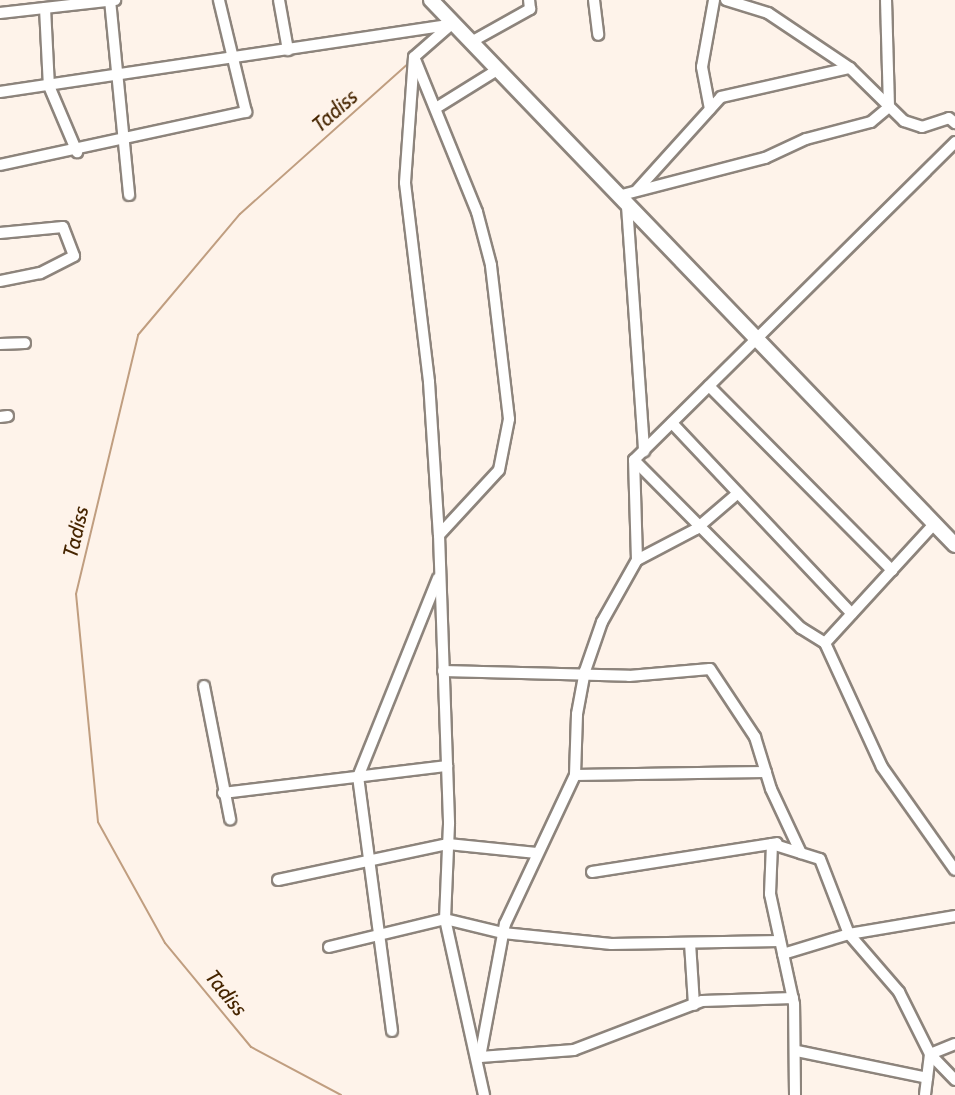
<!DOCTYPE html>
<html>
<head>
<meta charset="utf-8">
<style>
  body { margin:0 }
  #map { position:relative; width:955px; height:1095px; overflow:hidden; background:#fef3ea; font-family:Cabin,sans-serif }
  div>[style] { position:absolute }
  .stream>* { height:2px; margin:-1px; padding:0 1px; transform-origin:1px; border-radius:1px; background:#c09e80 }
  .roads { filter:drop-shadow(2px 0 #8d847c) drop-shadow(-2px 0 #8d847c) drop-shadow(0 2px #8d847c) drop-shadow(0 -2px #8d847c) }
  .minor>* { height:10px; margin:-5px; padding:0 5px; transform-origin:5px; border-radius:5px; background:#fff }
  .major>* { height:14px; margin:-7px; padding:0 7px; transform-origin:7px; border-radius:7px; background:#fff }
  span { translate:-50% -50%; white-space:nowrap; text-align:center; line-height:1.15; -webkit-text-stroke:4.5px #fef3ea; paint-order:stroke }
  .water-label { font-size:21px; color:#462500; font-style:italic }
</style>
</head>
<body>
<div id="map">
  <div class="stream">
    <i style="left:341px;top:1095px;width:102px;rotate:-151.9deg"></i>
    <i style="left:251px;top:1047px;width:135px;rotate:-129.6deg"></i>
    <i style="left:165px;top:943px;width:138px;rotate:-119deg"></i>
    <i style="left:98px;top:822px;width:229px;rotate:-95.5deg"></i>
    <i style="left:76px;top:594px;width:266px;rotate:-76.5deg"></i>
    <i style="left:138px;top:335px;width:158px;rotate:-49.9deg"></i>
    <i style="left:240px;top:214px;width:228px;rotate:-41.8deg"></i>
  </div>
  <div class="roads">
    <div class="minor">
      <i style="left:110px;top:0;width:196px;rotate:84.4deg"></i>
      <i style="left:279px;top:0;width:51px;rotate:79.8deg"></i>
      <i style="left:594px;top:0;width:35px;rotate:83deg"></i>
      <i style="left:726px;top:0;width:44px;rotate:17.2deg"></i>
      <i style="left:768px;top:13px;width:99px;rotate:33.9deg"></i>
      <i style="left:850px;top:68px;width:76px;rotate:44.5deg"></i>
      <i style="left:904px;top:121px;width:19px;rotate:18deg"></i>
      <i style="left:922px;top:127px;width:28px;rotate:-18deg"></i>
      <i style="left:949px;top:118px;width:8px;rotate:40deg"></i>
      <i style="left:45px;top:8px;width:78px;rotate:87.1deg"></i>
      <i style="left:49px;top:86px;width:72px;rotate:67deg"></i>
      <i style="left:0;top:13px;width:116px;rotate:-6.4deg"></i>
      <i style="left:471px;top:42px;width:68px;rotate:-29.2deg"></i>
      <i style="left:530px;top:9px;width:9px;rotate:-96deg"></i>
      <i style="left:414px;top:57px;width:126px;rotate:94.1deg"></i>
      <i style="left:405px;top:183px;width:200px;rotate:83.1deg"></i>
      <i style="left:429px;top:382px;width:153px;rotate:86.3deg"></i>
      <i style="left:439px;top:535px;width:289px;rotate:88deg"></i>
      <i style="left:449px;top:824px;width:95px;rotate:92.4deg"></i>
      <i style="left:445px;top:919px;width:180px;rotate:77.5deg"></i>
      <i style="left:0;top:92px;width:455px;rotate:-8.5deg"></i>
      <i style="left:436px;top:108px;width:72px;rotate:-31.9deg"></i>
      <i style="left:710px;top:109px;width:43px;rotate:-100.8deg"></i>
      <i style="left:702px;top:67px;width:68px;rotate:-79.8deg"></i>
      <i style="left:0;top:165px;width:252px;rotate:-12.2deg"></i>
      <i style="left:246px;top:112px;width:115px;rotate:-103.6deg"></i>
      <i style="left:637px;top:190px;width:125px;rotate:-47.9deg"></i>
      <i style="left:721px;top:97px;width:132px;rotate:-12.7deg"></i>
      <i style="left:618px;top:196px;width:152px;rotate:-14.5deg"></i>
      <i style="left:765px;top:158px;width:45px;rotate:-24.9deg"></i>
      <i style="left:806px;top:139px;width:67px;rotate:-14.7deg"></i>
      <i style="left:871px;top:122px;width:23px;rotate:-40deg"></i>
      <i style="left:889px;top:107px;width:107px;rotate:-91.6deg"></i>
      <i style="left:627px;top:206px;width:246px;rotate:86deg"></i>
      <i style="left:0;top:233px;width:63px;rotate:-5.4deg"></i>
      <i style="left:63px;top:227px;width:31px;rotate:69deg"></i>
      <i style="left:74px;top:256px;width:38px;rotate:153deg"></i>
      <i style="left:40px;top:273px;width:41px;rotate:168.7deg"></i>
      <i style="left:0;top:344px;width:25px;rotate:-2deg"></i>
      <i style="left:709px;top:386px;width:260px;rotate:45.2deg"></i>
      <i style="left:0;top:417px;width:8px;rotate:-7deg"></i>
      <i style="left:672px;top:423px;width:262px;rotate:46.7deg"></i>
      <i style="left:634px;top:460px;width:237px;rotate:45.2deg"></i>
      <i style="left:801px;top:628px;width:28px;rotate:32deg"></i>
      <i style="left:825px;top:643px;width:136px;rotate:65.3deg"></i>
      <i style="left:882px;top:767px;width:126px;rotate:54.7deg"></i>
      <i style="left:439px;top:535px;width:88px;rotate:-47.3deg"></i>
      <i style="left:499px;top:470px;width:52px;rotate:-78.9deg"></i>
      <i style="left:509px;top:419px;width:155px;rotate:-96.7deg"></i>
      <i style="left:491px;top:265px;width:55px;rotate:-104.8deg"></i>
      <i style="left:477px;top:212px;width:167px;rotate:-112.1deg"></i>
      <i style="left:414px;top:57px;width:52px;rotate:-41.1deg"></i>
      <i style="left:637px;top:560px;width:67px;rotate:-27.7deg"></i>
      <i style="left:696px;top:529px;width:55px;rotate:-40.6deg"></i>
      <i style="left:825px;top:643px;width:161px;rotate:-47.5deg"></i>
      <i style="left:443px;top:671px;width:186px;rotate:1.5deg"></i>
      <i style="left:629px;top:676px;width:81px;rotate:-4.9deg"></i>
      <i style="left:710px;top:669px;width:82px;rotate:56.5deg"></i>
      <i style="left:755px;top:737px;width:54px;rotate:72.9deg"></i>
      <i style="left:771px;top:789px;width:71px;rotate:64.9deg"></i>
      <i style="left:204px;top:686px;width:136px;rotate:78.9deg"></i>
      <i style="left:575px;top:775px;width:191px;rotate:-0.9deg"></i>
      <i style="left:223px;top:793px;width:226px;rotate:-6.9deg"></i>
      <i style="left:592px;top:872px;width:187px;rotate:-8.9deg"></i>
      <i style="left:278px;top:880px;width:174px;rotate:-12deg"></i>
      <i style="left:448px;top:844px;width:89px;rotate:5.8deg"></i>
      <i style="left:690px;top:943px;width:62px;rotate:86.3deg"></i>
      <i style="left:329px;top:947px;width:119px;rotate:-13.6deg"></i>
      <i style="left:445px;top:919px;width:60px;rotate:13.6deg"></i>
      <i style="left:503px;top:933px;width:109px;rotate:5.8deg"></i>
      <i style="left:611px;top:944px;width:169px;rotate:-1deg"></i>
      <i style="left:783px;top:954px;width:69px;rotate:-16.9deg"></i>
      <i style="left:849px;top:934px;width:108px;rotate:-9.6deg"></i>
      <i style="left:793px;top:998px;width:91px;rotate:178.1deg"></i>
      <i style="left:702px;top:1001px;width:137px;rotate:159.1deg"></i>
      <i style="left:574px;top:1050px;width:94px;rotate:175.7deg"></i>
      <i style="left:480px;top:1057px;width:135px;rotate:-79.4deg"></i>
      <i style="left:505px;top:924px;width:165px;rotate:-64.8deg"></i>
      <i style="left:575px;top:775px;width:61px;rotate:-88.1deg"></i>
      <i style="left:577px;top:714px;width:44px;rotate:-79.5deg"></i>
      <i style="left:585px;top:671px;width:52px;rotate:-70.9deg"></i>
      <i style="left:602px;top:622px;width:71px;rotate:-60.6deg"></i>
      <i style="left:637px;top:560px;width:100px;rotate:-91.7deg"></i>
      <i style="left:634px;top:460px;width:452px;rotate:-44.7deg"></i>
      <i style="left:392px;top:1031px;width:256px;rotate:-97.6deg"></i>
      <i style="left:358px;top:777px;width:214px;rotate:-68.1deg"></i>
      <i style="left:955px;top:1044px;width:27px;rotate:158deg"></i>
      <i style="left:930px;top:1054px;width:36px;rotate:46deg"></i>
      <i style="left:797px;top:1051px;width:133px;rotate:11.7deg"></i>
      <i style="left:795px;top:1095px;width:91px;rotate:-90.6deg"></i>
      <i style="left:794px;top:1004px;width:113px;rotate:-102.3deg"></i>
      <i style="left:770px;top:894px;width:50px;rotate:-87.7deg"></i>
      <i style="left:772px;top:844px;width:50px;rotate:17.4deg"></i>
      <i style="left:820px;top:859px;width:80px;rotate:68.9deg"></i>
      <i style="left:849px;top:934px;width:77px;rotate:49.2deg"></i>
      <i style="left:899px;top:992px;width:69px;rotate:63.4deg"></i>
      <i style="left:930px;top:1054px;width:41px;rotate:97deg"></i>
    </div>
    <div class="major">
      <i style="left:431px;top:0;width:756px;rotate:46.13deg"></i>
    </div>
  </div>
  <div class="water-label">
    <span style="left:335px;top:111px;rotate:-41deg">Tadiss</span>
    <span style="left:76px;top:532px;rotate:-77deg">Tadiss</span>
    <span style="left:226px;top:993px;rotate:51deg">Tadiss</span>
  </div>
</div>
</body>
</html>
